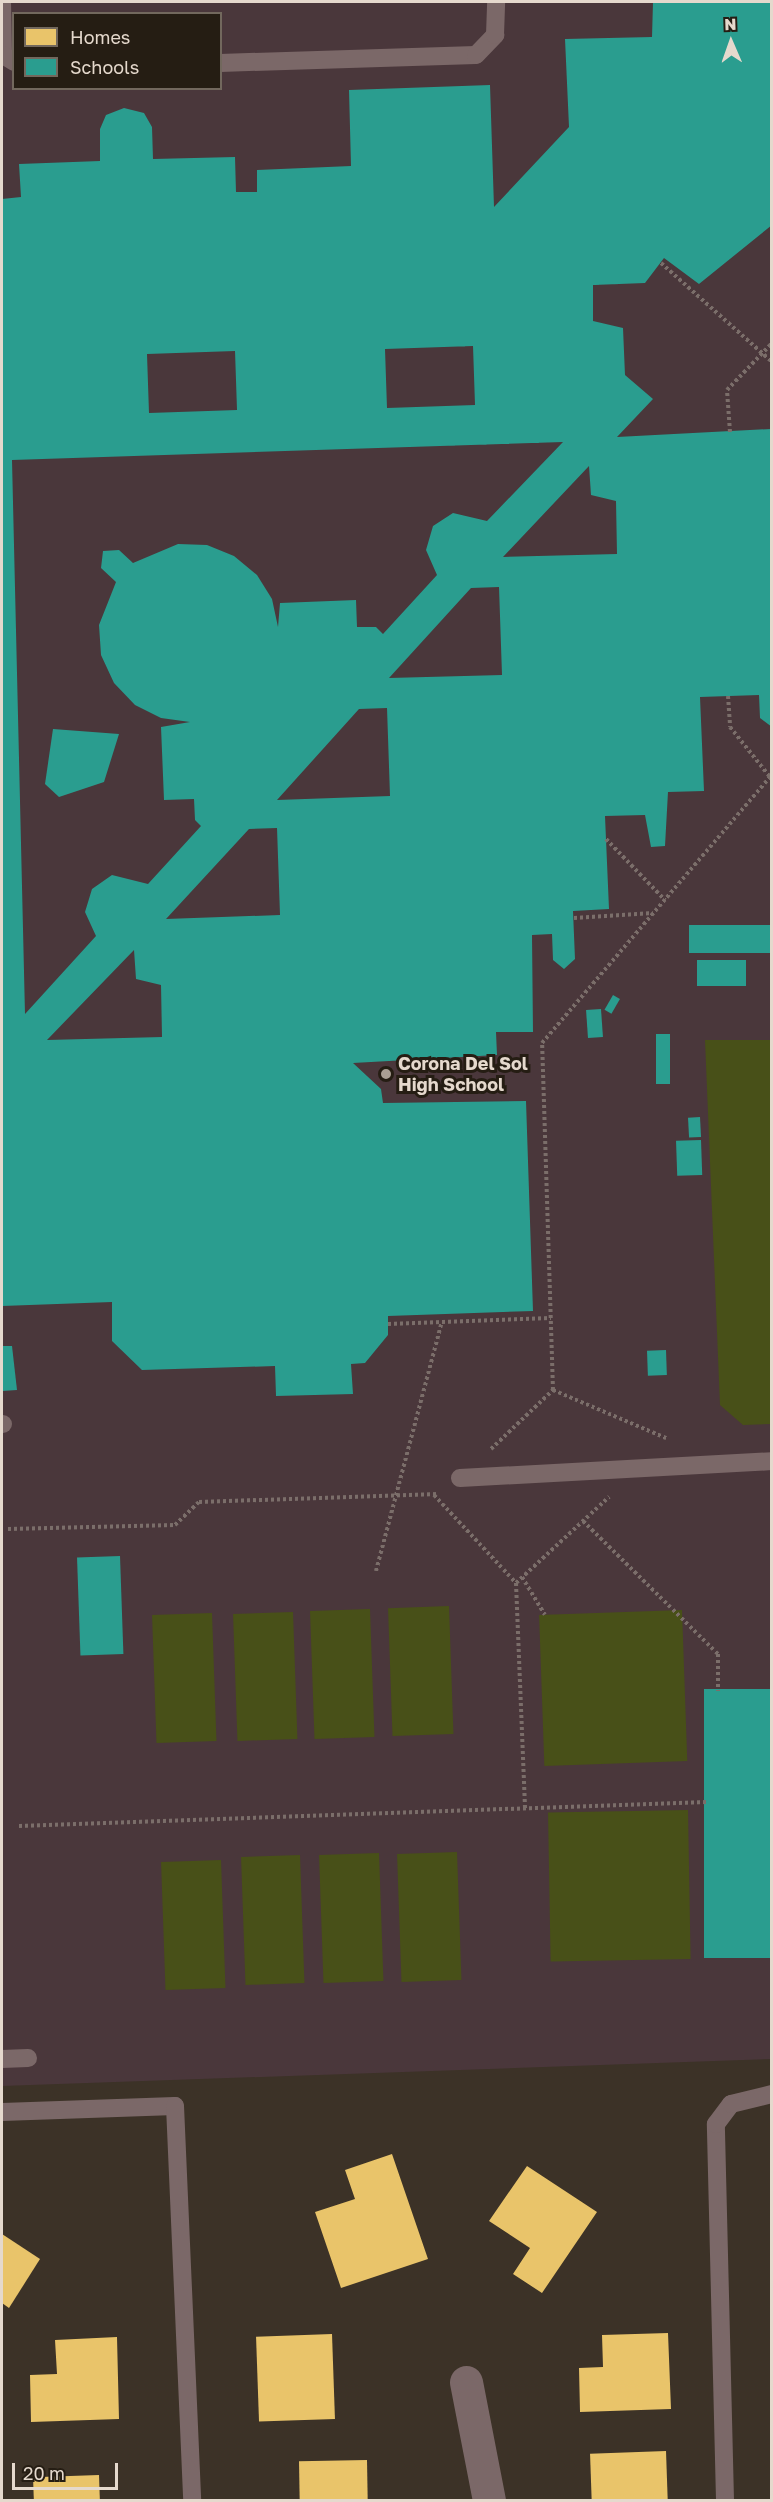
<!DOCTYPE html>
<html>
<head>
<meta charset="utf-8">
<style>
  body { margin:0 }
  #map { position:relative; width:773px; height:2502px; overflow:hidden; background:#3c3227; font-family:"Golos Text",sans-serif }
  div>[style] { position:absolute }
  .education>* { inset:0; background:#4a373b }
  .green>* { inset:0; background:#485018; transform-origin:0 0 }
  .homes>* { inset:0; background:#e9c46a; transform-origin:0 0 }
  .schools>* { inset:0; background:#2a9d8f; transform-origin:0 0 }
  .path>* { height:4px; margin-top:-2px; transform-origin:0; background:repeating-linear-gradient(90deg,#7b6e6a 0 3px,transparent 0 6px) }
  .service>* { height:18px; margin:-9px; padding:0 9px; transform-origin:9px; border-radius:9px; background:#7b6868 }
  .minor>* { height:33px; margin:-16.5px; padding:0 16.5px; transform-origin:16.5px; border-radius:16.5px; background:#7b6868 }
  .dots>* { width:16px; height:16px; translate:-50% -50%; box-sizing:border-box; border:3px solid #251d13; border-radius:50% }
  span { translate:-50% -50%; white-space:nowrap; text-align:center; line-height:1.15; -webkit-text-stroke:6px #251d13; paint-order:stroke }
  .poi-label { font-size:18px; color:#e5d9cd; font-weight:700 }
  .left { translate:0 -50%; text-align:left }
  .frame { position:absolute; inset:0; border:3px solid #e5d9cd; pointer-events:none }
  .legend { position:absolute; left:12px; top:12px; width:210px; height:78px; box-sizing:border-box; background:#251d13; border:2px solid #72685d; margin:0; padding:8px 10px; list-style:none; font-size:18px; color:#e5d9cd }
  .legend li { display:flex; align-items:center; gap:12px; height:30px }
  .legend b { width:30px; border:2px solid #72685d }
  .north { position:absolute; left:701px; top:12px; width:60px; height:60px; -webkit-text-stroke:4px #251d13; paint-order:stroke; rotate:358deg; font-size:16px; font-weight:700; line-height:24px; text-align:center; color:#e5d9cd }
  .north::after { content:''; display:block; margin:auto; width:21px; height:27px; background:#e5d9cd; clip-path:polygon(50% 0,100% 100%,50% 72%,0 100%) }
  .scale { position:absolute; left:12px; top:2463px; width:106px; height:27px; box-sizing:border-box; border:3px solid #e5d9cd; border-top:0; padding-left:8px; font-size:18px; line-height:21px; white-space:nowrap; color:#e5d9cd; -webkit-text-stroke:4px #251d13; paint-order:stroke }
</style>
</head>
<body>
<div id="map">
  <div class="education">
    <i style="clip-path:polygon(evenodd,2px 2px,771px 2px,771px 2059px,2px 2086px,2px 2px,14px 14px,220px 14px,220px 88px,14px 88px,14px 14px)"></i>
  </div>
  <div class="green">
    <i style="clip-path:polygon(771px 1040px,771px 1424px,743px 1425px,720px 1405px,705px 1040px)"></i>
    <i style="left:449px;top:1606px;width:128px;height:61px;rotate:88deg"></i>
    <i style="left:370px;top:1609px;width:128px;height:60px;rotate:88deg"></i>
    <i style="left:682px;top:1610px;width:151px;height:143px;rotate:88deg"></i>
    <i style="left:293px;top:1612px;width:127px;height:60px;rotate:88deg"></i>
    <i style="left:212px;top:1613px;width:128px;height:60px;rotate:88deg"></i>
    <i style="left:688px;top:1810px;width:149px;height:140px;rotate:89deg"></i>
    <i style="left:457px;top:1852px;width:128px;height:60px;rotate:88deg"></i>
    <i style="left:379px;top:1853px;width:128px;height:60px;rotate:88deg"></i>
    <i style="left:300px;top:1855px;width:128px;height:59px;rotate:88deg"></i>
    <i style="left:221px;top:1860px;width:128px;height:60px;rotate:88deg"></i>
  </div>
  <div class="homes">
    <i style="clip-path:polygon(392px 2154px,428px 2259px,341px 2288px,315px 2212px,355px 2199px,345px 2170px)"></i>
    <i style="clip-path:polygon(527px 2166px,597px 2212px,542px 2293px,513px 2274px,530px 2248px,489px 2221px)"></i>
    <i style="clip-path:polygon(2px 2234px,40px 2259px,9px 2308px,2px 2303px)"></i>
    <i style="clip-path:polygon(668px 2333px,671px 2409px,580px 2412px,579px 2368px,603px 2367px,602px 2335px)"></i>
    <i style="left:332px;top:2334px;width:85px;height:76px;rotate:88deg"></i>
    <i style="clip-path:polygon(117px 2337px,119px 2419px,31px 2422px,30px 2375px,57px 2374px,55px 2340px)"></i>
    <i style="left:666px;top:2451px;width:49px;height:76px;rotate:88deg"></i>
    <i style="left:367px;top:2460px;width:40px;height:68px;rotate:89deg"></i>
    <i style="left:99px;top:2475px;width:25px;height:66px;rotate:88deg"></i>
  </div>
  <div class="schools">
    <i style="clip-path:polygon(evenodd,653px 2px,772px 2px,772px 225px,699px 284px,664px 258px,645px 283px,593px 285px,593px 321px,623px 328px,625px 375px,653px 399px,617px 437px,771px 429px,772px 727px,760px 718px,759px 695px,700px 697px,704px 791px,668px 792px,665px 846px,651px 847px,645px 815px,605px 816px,609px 909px,573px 911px,575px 959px,564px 969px,553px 960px,552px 934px,532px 935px,533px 1032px,496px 1032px,497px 1055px,353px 1063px,381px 1089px,383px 1103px,526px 1101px,533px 1311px,388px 1316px,388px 1335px,365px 1363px,351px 1364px,353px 1394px,276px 1396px,275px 1366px,142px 1370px,112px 1341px,112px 1302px,2px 1306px,2px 199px,21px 197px,19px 164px,100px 161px,100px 129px,106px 115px,124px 108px,144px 113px,152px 127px,153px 159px,235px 157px,236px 192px,257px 192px,257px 170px,351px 166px,349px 90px,490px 85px,494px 207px,569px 127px,565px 39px,652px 37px,653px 2px,473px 346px,475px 405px,387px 408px,385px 349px,473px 346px,653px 2px,235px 351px,237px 410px,149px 413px,147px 354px,235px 351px,653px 2px,563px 442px,487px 521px,453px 513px,433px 526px,426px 550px,437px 575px,383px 634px,376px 627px,357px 627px,356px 600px,280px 603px,278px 627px,272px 599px,257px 575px,234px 556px,207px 545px,178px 544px,133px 563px,119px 550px,103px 551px,101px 568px,116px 582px,99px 625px,101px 655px,114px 683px,135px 705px,161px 718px,190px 722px,161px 727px,164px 800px,194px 799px,195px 820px,201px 826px,148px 884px,112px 875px,92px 889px,85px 912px,96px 936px,25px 1014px,12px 460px,563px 442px,653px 2px,589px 466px,591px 495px,616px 501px,617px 554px,503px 557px,589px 466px,653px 2px,499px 587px,502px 675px,389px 678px,471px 588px,499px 587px,653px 2px,387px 708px,390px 796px,277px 800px,359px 709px,387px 708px,653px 2px,277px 828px,280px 915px,166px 919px,249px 829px,277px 828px,653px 2px,134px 950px,136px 979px,161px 985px,162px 1037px,47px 1040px,134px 950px)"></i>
    <i style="clip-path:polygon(53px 729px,119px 734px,104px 782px,59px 797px,45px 784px)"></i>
    <i style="left:772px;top:925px;width:28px;height:83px;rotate:90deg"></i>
    <i style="left:746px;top:960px;width:26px;height:49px;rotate:90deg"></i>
    <i style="left:613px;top:995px;width:8px;height:17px;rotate:30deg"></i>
    <i style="left:601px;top:1009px;width:28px;height:15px;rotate:86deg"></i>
    <i style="left:656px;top:1034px;width:14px;height:50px"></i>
    <i style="left:700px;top:1117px;width:20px;height:12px;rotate:87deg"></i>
    <i style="left:701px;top:1140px;width:35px;height:25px;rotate:88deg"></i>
    <i style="clip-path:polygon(2px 1346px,12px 1346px,17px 1390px,2px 1391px)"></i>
    <i style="left:666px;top:1350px;width:25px;height:19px;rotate:88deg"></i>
    <i style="left:120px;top:1556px;width:98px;height:43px;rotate:88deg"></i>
    <i style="left:772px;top:1689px;width:269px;height:68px;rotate:90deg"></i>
  </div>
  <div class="path">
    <i style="left:661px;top:263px;width:149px;rotate:41.7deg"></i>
    <i style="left:730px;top:432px;width:42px;rotate:-94.1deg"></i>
    <i style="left:727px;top:390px;width:65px;rotate:-46.2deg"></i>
    <i style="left:728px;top:696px;width:31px;rotate:86deg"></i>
    <i style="left:730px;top:727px;width:64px;rotate:51.3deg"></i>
    <i style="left:606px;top:839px;width:85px;rotate:46deg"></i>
    <i style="left:574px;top:918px;width:79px;rotate:-3.6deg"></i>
    <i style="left:388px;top:1324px;width:163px;rotate:-2.1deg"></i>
    <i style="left:553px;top:1390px;width:123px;rotate:23deg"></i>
    <i style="left:491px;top:1449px;width:86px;rotate:-43.6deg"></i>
    <i style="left:553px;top:1390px;width:347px;rotate:-91.8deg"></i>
    <i style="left:542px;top:1043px;width:353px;rotate:-49.4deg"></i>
    <i style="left:434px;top:1495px;width:120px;rotate:47deg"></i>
    <i style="left:516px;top:1583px;width:226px;rotate:87.7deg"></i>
    <i style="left:583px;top:1521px;width:190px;rotate:44.6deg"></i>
    <i style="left:718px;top:1654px;width:37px;rotate:90deg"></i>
    <i style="left:8px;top:1529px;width:167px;rotate:-1.4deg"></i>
    <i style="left:175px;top:1525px;width:33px;rotate:-44deg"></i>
    <i style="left:199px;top:1502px;width:239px;rotate:-1.9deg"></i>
    <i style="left:376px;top:1571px;width:258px;rotate:-75.2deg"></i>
    <i style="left:522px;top:1577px;width:44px;rotate:58.8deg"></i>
    <i style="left:516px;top:1583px;width:127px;rotate:-42.8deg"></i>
    <i style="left:19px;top:1826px;width:688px;rotate:-2deg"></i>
  </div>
  <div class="service">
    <i style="left:2px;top:2px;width:53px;rotate:88.9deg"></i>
    <i style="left:3px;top:55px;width:13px;rotate:32deg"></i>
    <i style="left:220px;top:63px;width:256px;rotate:-1.8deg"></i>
    <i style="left:476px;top:55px;width:28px;rotate:-46deg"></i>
    <i style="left:495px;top:35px;width:33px;rotate:-88deg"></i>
    <i style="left:2px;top:1424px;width:1px"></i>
    <i style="left:460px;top:1478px;width:312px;rotate:-3.1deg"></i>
    <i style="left:2px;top:2059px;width:26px;rotate:-2deg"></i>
    <i style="left:2px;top:2112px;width:173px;rotate:-2deg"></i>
    <i style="left:175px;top:2106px;width:394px;rotate:87.5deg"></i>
    <i style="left:725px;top:2500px;width:376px;rotate:-91.4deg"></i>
    <i style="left:716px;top:2124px;width:25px;rotate:-53deg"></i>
    <i style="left:731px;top:2104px;width:42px;rotate:-13.7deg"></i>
  </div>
  <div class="minor">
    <i style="left:466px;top:2382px;width:120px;rotate:79deg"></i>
  </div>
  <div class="dots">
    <i style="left:386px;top:1074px;background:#aa9f93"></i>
  </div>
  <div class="poi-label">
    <span class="left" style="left:398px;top:1074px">Corona Del Sol<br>High School</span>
  </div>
  <div class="frame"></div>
  <ul class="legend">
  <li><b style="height:16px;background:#e9c46a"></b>Homes</li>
  <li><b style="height:16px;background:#2a9d8f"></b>Schools</li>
  </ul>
  <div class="north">N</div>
  <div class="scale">20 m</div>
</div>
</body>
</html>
